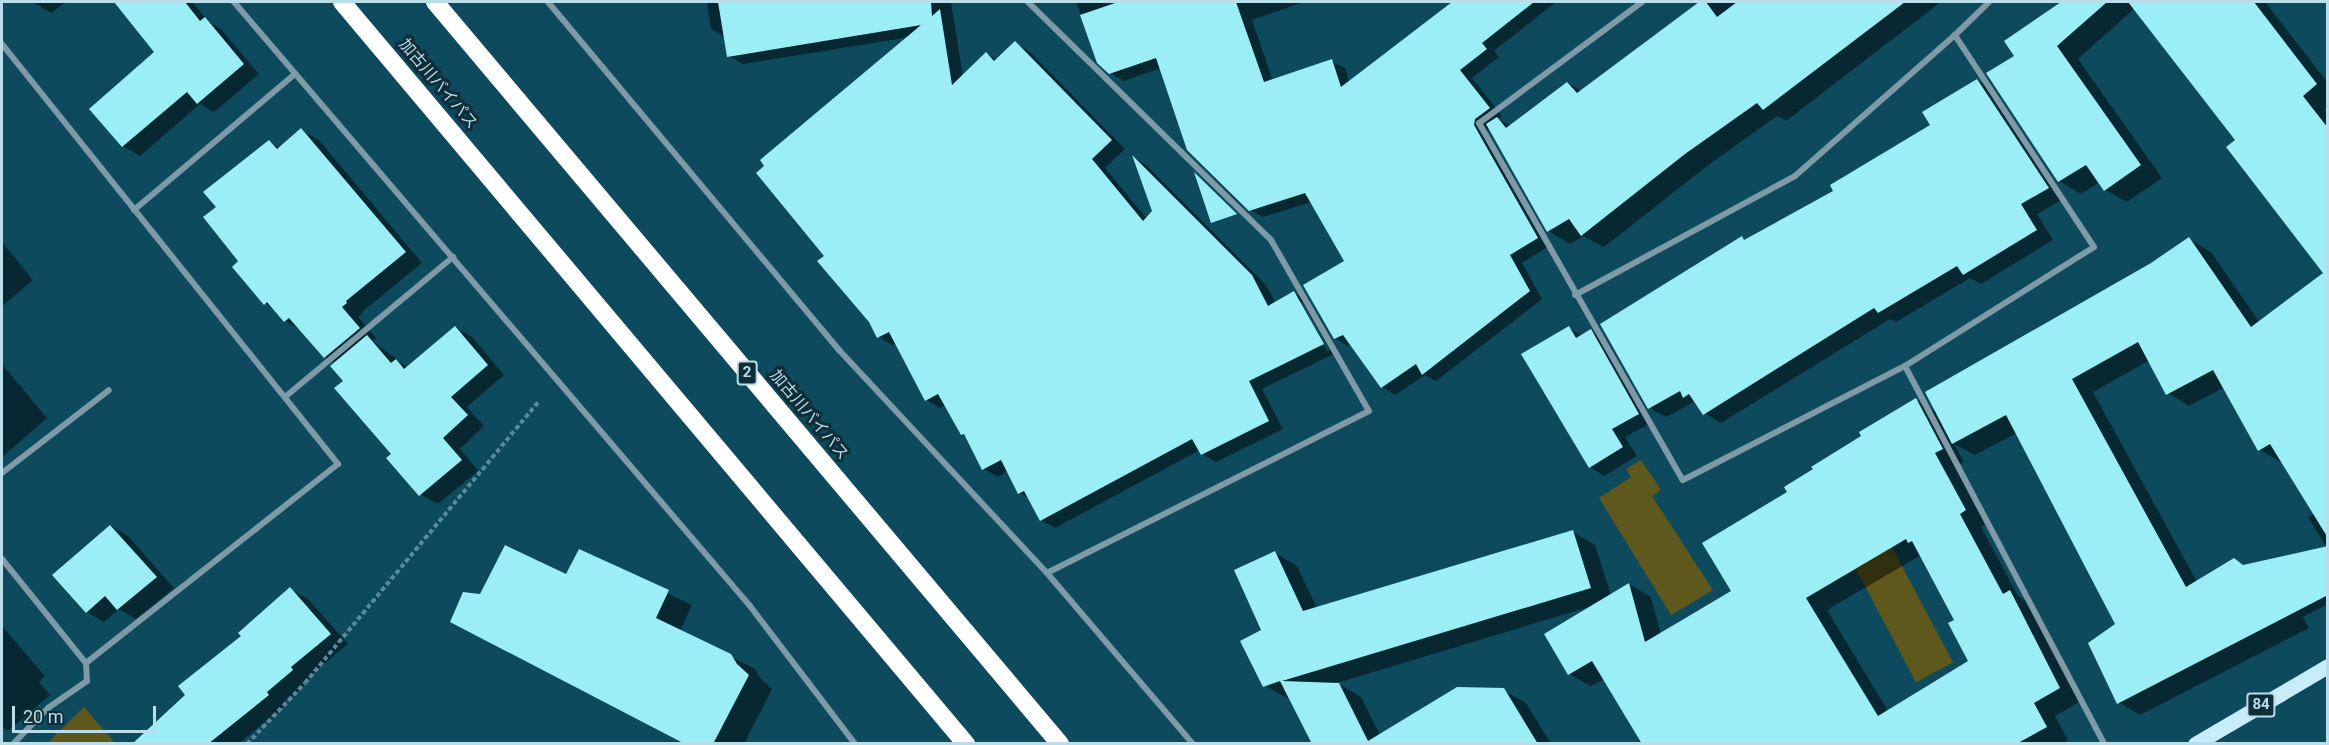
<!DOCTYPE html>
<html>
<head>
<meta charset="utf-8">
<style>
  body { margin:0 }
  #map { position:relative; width:2329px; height:745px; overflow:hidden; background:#0e4a5d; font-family:Roboto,"Noto Sans JP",sans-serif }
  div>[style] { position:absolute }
  .green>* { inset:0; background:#5e581c; transform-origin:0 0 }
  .shadow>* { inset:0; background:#0007 }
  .building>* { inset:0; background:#9beef6 }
  .path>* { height:4px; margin-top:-2px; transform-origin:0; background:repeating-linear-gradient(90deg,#598a9b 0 4.5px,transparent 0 7.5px) }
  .minor>* { height:6px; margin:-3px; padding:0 3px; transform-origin:3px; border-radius:3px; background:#7d9aa6 }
  .primary>* { height:15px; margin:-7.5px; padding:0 7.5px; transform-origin:7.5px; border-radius:7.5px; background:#c8ecfa }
  .motorway>* { height:18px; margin:-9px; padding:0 9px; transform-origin:9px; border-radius:9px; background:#fff }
  span { translate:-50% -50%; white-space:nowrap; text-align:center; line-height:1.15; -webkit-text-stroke:6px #0f2e38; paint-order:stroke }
  .shield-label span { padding:2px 4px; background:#0f2e38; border:2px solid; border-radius:4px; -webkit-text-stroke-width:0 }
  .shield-label { font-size:15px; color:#baddea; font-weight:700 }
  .street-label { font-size:16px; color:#baddea }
  .frame { position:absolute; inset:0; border:3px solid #baddea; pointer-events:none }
  .scale { position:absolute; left:12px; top:706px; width:144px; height:27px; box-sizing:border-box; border:3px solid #baddea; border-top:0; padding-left:8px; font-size:18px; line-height:21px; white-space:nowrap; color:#baddea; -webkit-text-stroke:4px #0f2e38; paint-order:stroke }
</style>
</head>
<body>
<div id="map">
  <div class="green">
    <i style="clip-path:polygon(1641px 460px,1661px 490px,1652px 496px,1713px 590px,1671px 615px,1599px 498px,1631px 477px,1626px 469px)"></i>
    <i style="left:1871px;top:508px;width:175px;height:42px;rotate:62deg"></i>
    <i style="clip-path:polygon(84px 707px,115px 743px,49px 743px,48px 742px)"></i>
  </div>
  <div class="shadow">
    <i style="clip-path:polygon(33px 2px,66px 2px,51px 13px)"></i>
    <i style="clip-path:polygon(116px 2px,192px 2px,208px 21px,221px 29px,259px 74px,214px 112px,200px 104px,140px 156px,123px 146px,91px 109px,156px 52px)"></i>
    <i style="clip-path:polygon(evenodd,707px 2px,951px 2px,963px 76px,987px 54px,997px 60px,1015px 43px,1029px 51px,1125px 149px,1105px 168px,1147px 219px,1154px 212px,1134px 158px,1146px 165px,1266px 285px,1276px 303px,1294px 293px,1308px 301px,1338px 352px,1262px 389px,1283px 429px,1216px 462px,1202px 454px,1200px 450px,1055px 528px,1041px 520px,1030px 499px,1019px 493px,1008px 471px,998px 477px,984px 469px,968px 438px,962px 434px,946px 405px,940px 408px,926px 400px,896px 343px,892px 345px,878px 336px,826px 256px,910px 37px,743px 64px,729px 56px,726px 38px,711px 29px,707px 2px,1299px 303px,1303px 303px,1330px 350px,1327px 351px,1299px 303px)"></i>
    <i style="clip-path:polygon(1076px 2px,1304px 2px,1252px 20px,1273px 81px,1331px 61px,1345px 68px,1349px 82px,1454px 2px,1556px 2px,1494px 51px,1499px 57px,1472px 78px,1502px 116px,1498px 119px,1511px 126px,1568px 83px,1582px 91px,1703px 2px,1941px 2px,1786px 121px,1777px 116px,1707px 166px,1604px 247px,1583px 236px,1570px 244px,1548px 231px,1488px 126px,1487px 134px,1551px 245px,1522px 263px,1542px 299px,1436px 381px,1425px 375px,1395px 395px,1382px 387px,1351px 344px,1348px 346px,1335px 338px,1346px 262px,1312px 202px,1263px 217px,1250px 210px,1161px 68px,1124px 81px,1110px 73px,1099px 62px)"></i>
    <i style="clip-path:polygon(evenodd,2063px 2px,2265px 2px,2328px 83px,2328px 106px,2324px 109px,2328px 114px,2328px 604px,2303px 617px,2309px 628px,2140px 715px,2118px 702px,2117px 625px,2017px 433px,1975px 455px,1954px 444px,1964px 462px,1956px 466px,1988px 523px,1981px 527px,2018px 596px,2032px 604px,2081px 701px,2055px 716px,2068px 740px,2061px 744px,1643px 744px,1605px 679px,1591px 686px,1569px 674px,1589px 607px,1337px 683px,1361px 697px,1380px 735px,1503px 690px,1526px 703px,1551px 744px,1313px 744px,1290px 697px,1287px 698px,1264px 685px,1263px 631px,1275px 553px,1297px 566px,1317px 608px,1573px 532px,1595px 545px,1611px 595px,1629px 584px,1651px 597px,1661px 635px,1734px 592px,1789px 492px,1916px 400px,1937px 412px,2189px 239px,2211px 252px,2260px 323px,2325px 273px,2237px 140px,2135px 8px,2078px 59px,2162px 178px,2127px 202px,2105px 190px,2100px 182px,2081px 194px,2059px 181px,2016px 57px,2006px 42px,2063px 2px,2150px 360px,2168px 393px,2189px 406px,2225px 387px,2260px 450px,2281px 462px,2314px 514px,2308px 517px,2327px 548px,2245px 567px,2197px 582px,2093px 392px,2150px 360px,2063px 2px,1921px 555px,1956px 621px,1970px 661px,1888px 711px,1827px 610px,1921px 555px)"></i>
    <i style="clip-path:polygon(1977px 80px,1994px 90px,2065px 198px,2037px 214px,2053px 240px,1981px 284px,1970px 278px,1896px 322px,1890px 319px,1721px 423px,1704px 413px,1694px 402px,1666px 417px,1649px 408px,1742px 238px,1747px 241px,1836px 192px,1932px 126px)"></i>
    <i style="clip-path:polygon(301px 130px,319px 140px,422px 263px,362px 312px,363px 313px,358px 317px,376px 338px,373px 341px,408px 368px,455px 327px,472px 337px,504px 375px,467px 407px,484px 426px,460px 449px,478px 471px,438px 504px,420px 494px,336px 363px,325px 357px,302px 331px,285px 321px,274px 309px,265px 303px,240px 261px,218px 207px,269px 142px,280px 148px)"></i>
    <i style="clip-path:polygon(2px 242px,33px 280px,2px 306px)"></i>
    <i style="clip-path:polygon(1569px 328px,1582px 336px,1591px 331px,1605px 339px,1653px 422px,1625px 437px,1637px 456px,1604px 476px,1590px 467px)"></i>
    <i style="clip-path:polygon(2px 364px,47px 418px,2px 457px)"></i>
    <i style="clip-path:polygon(111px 526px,128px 536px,174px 588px,136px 619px,119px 609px,104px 622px,87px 612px)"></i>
    <i style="clip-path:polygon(579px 551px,692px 605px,680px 631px,755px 669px,761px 679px,772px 689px,744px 744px,686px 744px,480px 596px,567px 576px)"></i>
    <i style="clip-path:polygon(290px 589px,308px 599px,348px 644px,307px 678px,310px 680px,284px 702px,286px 705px,238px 744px,147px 744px,187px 695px)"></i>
    <i style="clip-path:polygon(2px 626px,45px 676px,39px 682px,50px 695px,8px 731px,2px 727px)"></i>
  </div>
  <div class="building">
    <i style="clip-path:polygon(114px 2px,185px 2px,200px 21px,205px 17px,244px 64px,197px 104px,187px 92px,122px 147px,89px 109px,154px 52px)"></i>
    <i style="clip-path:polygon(718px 2px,931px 2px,932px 16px,940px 9px,952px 85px,986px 52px,994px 61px,1015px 41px,1112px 140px,1092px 159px,1143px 221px,1152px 211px,1132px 155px,1252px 275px,1268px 306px,1294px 291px,1324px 344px,1249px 381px,1269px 421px,1201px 455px,1192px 439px,1040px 521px,1024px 491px,1018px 494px,1001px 460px,982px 470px,964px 434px,961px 435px,938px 394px,925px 401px,889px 332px,877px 338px,869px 322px,817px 261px,824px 256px,756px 173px,764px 166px,760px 160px,921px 25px,727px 57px)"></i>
    <i style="clip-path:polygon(1118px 2px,1236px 2px,1264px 82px,1332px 59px,1341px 87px,1452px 2px,1534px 2px,1482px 43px,1487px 49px,1460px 70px,1490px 108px,1475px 119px,1474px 125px,1538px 238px,1510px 255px,1530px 291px,1422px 375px,1416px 364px,1381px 388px,1343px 335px,1334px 339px,1303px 285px,1344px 261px,1305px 193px,1249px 211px,1187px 150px,1156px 58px,1109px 74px,1097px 63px,1080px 15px)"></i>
    <i style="clip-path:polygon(1699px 2px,1706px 2px,1717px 17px,1737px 2px,1905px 2px,1763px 110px,1757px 103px,1685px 154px,1581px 236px,1569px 219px,1547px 232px,1486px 124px,1497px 117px,1506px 128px,1567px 82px,1577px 93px)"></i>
    <i style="clip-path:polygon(2061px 2px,2107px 2px,2057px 46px,2141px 165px,2104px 191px,2086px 165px,2058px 182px,1986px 73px,2014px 56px,2004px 41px)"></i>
    <i style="clip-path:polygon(2128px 2px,2254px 2px,2317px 84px,2303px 96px,2328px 128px,2328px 538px,2270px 444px,2258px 451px,2213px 370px,2166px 395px,2138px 342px,2072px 379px,2186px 587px,2234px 558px,2243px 565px,2328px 546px,2328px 595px,2117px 704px,2088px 643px,2115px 624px,2006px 415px,1952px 444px,1925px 392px,2151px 263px,2189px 237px,2251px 327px,2323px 273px,2226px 147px,2235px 140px)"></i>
    <i style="clip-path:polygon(1977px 79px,2049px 188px,2021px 204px,2037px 230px,1963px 275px,1957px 266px,1878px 313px,1874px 308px,1703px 415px,1689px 394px,1683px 398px,1680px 391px,1648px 409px,1600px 324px,1742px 236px,1744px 240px,1833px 191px,1830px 185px,1930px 125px,1922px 112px)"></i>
    <i style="clip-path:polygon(301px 128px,406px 252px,346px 301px,347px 303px,342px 307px,360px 328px,324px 358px,289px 318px,284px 322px,267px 302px,264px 305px,232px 267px,238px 261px,203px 217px,216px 207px,203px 192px,269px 140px,277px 149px)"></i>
    <i style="clip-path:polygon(1194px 172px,1237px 214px,1211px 223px)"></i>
    <i style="clip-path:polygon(455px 326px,488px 365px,451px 397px,468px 415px,443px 438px,462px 460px,419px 496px,386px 458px,391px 454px,334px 388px,343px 381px,330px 366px,367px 335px,391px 363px,396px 359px,404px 369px)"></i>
    <i style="clip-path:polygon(1569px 326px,1576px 338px,1591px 329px,1639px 414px,1612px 429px,1623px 447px,1589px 468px,1521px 354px)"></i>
    <i style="clip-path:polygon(evenodd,1916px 398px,1943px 449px,1935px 453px,1966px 510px,1960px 514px,2003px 594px,2010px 590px,2060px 688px,2034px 703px,2047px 727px,2016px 744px,1642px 744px,1592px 661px,1568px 675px,1544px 634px,1629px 583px,1645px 642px,1731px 591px,1702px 543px,1787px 492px,1784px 487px,1813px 469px,1811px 467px,1861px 436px,1859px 432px,1916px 398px,1906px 539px,1908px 543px,1912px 541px,1954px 620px,1948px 623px,1968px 661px,1878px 716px,1806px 598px,1906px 539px)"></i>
    <i style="clip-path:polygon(110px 525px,157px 577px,117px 610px,105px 596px,86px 613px,52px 575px)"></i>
    <i style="clip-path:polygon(1573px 530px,1591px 588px,1282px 681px,1339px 683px,1368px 741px,1457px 687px,1504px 688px,1538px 744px,1312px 744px,1280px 681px,1263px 687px,1240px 641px,1261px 630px,1234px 570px,1275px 551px,1303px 611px)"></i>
    <i style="clip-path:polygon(505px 545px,566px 574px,579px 549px,669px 590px,656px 618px,731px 654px,737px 664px,749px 675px,713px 744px,685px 744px,450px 622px,463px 592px,480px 594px)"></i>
    <i style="clip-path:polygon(290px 587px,331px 634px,291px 667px,293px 670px,267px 692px,269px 695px,208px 744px,132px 744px,185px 695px,178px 686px,241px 636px,238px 633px)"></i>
  </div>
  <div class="path">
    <i style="left:247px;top:744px;width:84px;rotate:-46.4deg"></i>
    <i style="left:305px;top:683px;width:365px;rotate:-50.3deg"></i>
  </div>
  <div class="minor">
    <i style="left:234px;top:2px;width:794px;rotate:49.49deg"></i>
    <i style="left:750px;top:606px;width:173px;rotate:52.7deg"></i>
    <i style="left:548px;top:2px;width:454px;rotate:50.1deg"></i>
    <i style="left:839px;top:350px;width:305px;rotate:47deg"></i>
    <i style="left:1047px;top:573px;width:225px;rotate:49.5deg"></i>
    <i style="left:1028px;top:2px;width:340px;rotate:44.4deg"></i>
    <i style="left:1271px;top:240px;width:197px;rotate:60.2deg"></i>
    <i style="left:1369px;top:411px;width:360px;rotate:153.3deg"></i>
    <i style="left:1642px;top:2px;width:203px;rotate:143.4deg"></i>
    <i style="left:1479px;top:123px;width:411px;rotate:60.3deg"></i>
    <i style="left:1683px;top:480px;width:250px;rotate:-27.2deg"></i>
    <i style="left:1905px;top:366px;width:223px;rotate:-32.2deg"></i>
    <i style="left:2094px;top:247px;width:254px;rotate:-123.3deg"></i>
    <i style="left:1955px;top:35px;width:47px;rotate:-44.1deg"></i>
    <i style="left:2px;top:44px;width:538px;rotate:51.34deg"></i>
    <i style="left:338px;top:464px;width:321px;rotate:141.7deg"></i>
    <i style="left:86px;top:663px;width:18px;rotate:87deg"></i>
    <i style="left:87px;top:681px;width:47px;rotate:145.3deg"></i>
    <i style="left:48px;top:708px;width:50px;rotate:134.2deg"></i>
    <i style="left:134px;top:210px;width:211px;rotate:-40.2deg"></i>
    <i style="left:1575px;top:295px;width:250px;rotate:-28.4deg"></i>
    <i style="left:1795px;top:176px;width:213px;rotate:-41.4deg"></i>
    <i style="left:1905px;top:366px;width:427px;rotate:62.2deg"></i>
    <i style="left:285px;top:397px;width:219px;rotate:-39.8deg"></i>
    <i style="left:2px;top:473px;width:135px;rotate:-37.8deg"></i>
    <i style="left:2px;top:559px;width:134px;rotate:51.1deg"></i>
  </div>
  <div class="primary">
    <i style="left:2195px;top:744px;width:154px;rotate:-30.4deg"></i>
  </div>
  <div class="motorway">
    <i style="left:342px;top:2px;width:970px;rotate:49.94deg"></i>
    <i style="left:435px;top:2px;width:970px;rotate:49.89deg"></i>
  </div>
  <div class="shield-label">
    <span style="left:747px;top:373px">2</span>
    <span style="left:2261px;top:705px">84</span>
  </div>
  <div class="street-label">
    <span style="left:438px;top:84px;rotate:50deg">加古川バイパス</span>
    <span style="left:809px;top:415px;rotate:50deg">加古川バイパス</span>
  </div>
  <div class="frame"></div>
  <div class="scale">20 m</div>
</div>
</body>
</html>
